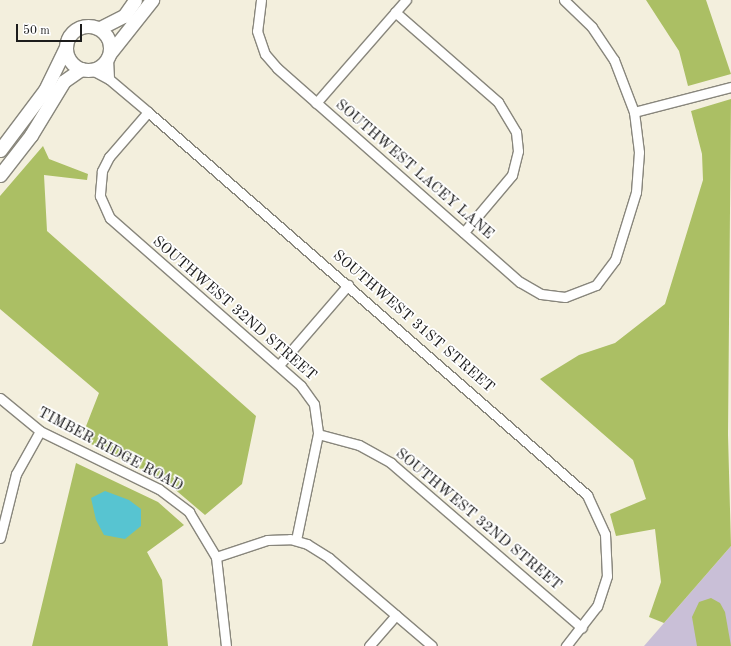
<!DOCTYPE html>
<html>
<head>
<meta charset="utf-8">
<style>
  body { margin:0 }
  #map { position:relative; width:731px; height:646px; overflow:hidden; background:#f3efdd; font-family:"Old Standard TT",serif }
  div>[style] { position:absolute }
  .industrial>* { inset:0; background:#c9bfd7 }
  .green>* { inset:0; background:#abbf64 }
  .water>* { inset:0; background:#57c4d1 }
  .roads { filter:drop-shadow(1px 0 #88867c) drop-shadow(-1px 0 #88867c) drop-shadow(0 1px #88867c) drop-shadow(0 -1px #88867c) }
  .minor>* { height:9px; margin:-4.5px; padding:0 4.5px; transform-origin:4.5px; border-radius:4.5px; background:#fff }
  .secondary>* { height:13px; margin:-6.5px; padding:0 6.5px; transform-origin:6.5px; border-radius:6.5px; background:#fff }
  .secondary>.ring { margin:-6.5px; padding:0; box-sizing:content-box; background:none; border:13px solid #fff; border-radius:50% }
  span { translate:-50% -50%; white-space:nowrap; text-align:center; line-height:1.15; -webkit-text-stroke:3.5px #fff; paint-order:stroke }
  .street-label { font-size:15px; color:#1c1c1c }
  .scale { position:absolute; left:16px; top:24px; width:66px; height:18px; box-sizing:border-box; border:2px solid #1c1c1c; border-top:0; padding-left:5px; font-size:12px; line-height:14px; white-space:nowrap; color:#1c1c1c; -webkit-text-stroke:3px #fff; paint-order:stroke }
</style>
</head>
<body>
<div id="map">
  <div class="industrial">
    <i style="clip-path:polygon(731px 546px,731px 646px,644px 646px,664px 623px)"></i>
  </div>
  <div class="green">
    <i style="clip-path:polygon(646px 0,706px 0,731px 74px,688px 86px,679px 51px)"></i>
    <i style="clip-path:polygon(731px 99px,728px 435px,731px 546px,664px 623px,649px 617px,661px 582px,655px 529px,616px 536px,610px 514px,646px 499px,633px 460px,540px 379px,579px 355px,615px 343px,665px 304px,703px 180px,702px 154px,691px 111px)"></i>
    <i style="clip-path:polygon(43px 146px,49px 159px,88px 174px,87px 180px,44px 175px,47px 231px,256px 416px,242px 484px,205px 515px,165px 481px,81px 439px,99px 393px,0 309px,0 196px)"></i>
    <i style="clip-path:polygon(76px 463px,158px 502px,184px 525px,147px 552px,162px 580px,168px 646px,32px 646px)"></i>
    <i style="clip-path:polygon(711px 598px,720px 603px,725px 612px,731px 646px,697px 646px,692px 617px,699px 602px)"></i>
  </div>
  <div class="water">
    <i style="clip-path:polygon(105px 491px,129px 500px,141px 509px,141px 526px,125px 539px,104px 535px,96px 520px,91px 498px)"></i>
  </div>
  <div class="roads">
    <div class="minor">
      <i style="left:261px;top:0;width:31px;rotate:97deg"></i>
      <i style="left:257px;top:31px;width:24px;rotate:71deg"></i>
      <i style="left:265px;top:54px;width:18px;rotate:49deg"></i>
      <i style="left:277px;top:68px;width:324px;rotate:41.4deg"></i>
      <i style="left:520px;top:282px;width:24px;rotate:30deg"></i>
      <i style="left:541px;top:294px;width:24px;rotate:7deg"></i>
      <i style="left:565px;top:297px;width:33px;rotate:-21deg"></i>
      <i style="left:596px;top:285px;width:31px;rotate:-53deg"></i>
      <i style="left:615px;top:260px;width:71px;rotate:-72.8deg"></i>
      <i style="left:636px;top:192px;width:40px;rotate:-85.7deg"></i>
      <i style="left:639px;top:152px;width:40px;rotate:-97.1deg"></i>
      <i style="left:634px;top:112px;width:56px;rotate:-111deg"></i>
      <i style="left:614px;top:60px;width:40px;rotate:-124deg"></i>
      <i style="left:592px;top:27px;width:39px;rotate:-136deg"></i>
      <i style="left:395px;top:12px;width:137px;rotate:41.1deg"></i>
      <i style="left:498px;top:102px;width:35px;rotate:59deg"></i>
      <i style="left:516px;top:132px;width:19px;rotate:84deg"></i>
      <i style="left:518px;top:151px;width:25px;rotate:104deg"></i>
      <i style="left:512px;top:175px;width:75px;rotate:130.1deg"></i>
      <i style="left:108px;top:59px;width:20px;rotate:87deg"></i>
      <i style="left:92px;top:70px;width:19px;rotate:28deg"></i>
      <i style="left:109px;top:79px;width:51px;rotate:40.2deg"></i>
      <i style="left:148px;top:112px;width:583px;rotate:41.1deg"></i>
      <i style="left:587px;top:495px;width:43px;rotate:65.2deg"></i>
      <i style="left:605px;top:534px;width:42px;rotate:87.3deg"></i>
      <i style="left:607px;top:576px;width:32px;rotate:108deg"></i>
      <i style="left:597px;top:606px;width:51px;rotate:127.8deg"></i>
      <i style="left:316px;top:103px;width:137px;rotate:-48.9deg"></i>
      <i style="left:148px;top:112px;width:60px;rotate:130.9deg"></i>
      <i style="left:109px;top:157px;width:16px;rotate:117deg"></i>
      <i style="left:102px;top:171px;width:25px;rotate:95deg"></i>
      <i style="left:100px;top:196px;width:24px;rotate:66deg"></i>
      <i style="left:110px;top:218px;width:254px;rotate:41.3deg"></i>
      <i style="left:301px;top:386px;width:22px;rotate:54deg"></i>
      <i style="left:314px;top:404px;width:30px;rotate:82deg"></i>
      <i style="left:318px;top:434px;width:42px;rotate:15deg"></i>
      <i style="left:359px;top:445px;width:37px;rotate:29deg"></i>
      <i style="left:391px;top:463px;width:252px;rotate:40.8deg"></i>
      <i style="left:634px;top:112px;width:100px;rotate:-14.5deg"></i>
      <i style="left:279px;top:365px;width:106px;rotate:-49.2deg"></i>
      <i style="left:0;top:398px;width:52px;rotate:39.5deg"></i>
      <i style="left:40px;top:431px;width:132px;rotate:26deg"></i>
      <i style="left:159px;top:489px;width:38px;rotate:37deg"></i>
      <i style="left:189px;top:512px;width:52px;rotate:59deg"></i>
      <i style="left:216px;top:557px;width:90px;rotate:83.6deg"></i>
      <i style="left:0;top:538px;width:66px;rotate:-76deg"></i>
      <i style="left:16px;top:474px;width:49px;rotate:-60.8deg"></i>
      <i style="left:296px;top:540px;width:108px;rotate:-78.3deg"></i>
      <i style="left:216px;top:557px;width:54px;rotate:-18.4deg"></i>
      <i style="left:267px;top:540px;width:23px;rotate:-2deg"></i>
      <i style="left:290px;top:539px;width:18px;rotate:16deg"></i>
      <i style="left:307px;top:544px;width:26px;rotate:32deg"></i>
      <i style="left:329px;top:558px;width:135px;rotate:40.5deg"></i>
      <i style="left:369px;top:646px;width:41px;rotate:-48.9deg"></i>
    </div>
    <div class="secondary">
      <i class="ring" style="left:66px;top:26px;width:31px;height:31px"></i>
      <i style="left:100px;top:28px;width:27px;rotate:-27deg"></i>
      <i style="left:124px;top:16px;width:19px;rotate:-55deg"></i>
      <i style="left:110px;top:53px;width:68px;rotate:-51.6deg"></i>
      <i style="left:0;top:150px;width:75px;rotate:-53.1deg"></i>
      <i style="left:45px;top:90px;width:48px;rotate:-64deg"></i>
      <i style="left:0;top:175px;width:51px;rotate:-52.2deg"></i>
      <i style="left:31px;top:135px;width:63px;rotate:-58.6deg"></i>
      <i style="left:64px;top:81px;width:21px;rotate:-35deg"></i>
    </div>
  </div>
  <div class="street-label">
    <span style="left:414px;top:170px;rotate:41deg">SOUTHWEST LACEY LANE</span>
    <span style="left:234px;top:309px;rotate:41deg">SOUTHWEST 32ND STREET</span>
    <span style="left:413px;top:322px;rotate:41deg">SOUTHWEST 31ST STREET</span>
    <span style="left:110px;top:450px;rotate:28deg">TIMBER RIDGE ROAD</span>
    <span style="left:478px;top:520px;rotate:40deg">SOUTHWEST 32ND STREET</span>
  </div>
  <div class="scale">50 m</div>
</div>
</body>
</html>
